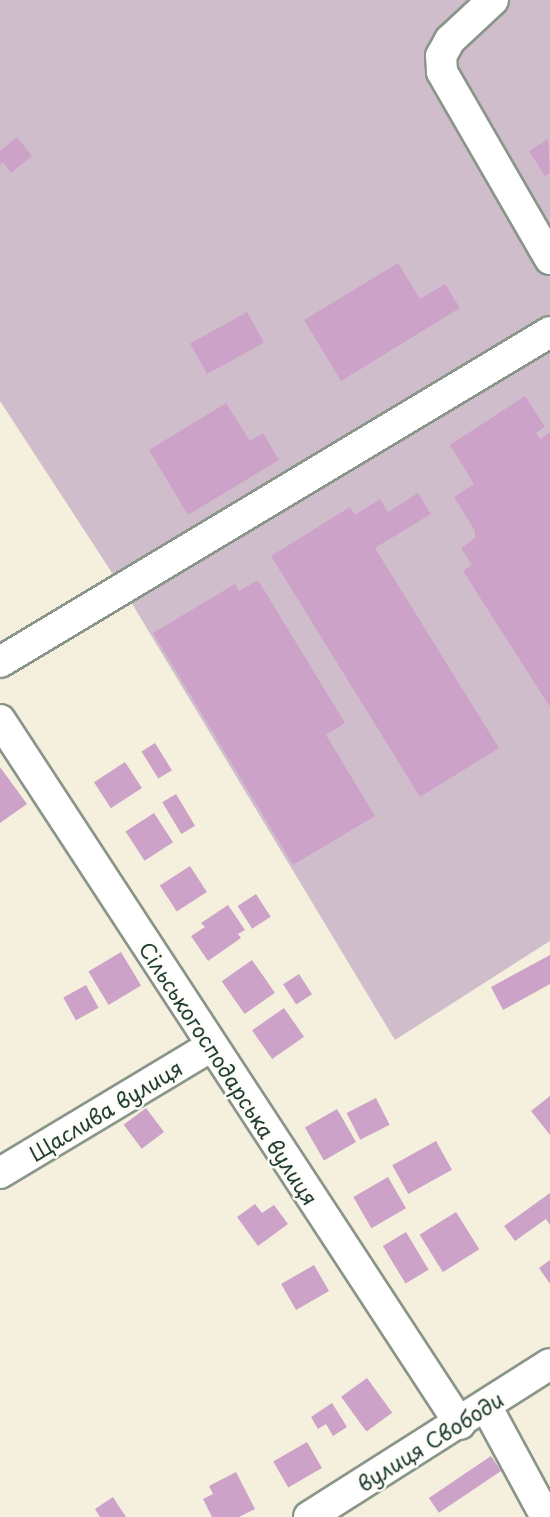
<!DOCTYPE html>
<html>
<head>
<meta charset="utf-8">
<style>
  body { margin:0 }
  #map { position:relative; width:550px; height:1517px; overflow:hidden; background:#f5f0de; font-family:"Playpen Sans",sans-serif }
  div>[style] { position:absolute }
  .industrial>* { inset:0; background:#d0bdcc }
  .building>* { inset:0; background:#cda2c8; transform-origin:0 0 }
  .roads { filter:drop-shadow(2px 0 #8a9689) drop-shadow(-2px 0 #8a9689) drop-shadow(0 2px #8a9689) drop-shadow(0 -2px #8a9689) }
  .minor>* { height:30px; margin:-15px; padding:0 15px; transform-origin:15px; border-radius:15px; background:#fff }
  span { translate:-50% -50%; white-space:nowrap; text-align:center; line-height:1.15; -webkit-text-stroke:5px #fdfcf7; paint-order:stroke }
  .street-label { font-size:21px; color:#1f3d34 }
</style>
</head>
<body>
<div id="map">
  <div class="industrial">
    <i style="clip-path:polygon(0 0,550px 0,550px 941px,395px 1040px,131px 602px,0 401px)"></i>
  </div>
  <div class="building">
    <i style="clip-path:polygon(17px 137px,32px 156px,11px 173px,3px 162px,0 165px,0 151px)"></i>
    <i style="clip-path:polygon(548px 139px,550px 173px,545px 176px,529px 151px)"></i>
    <i style="clip-path:polygon(398px 263px,420px 299px,445px 284px,460px 308px,341px 381px,304px 320px)"></i>
    <i style="left:247px;top:312px;width:35px;height:65px;rotate:61deg"></i>
    <i style="clip-path:polygon(525px 396px,545px 427px,536px 433px,540px 439px,550px 432px,550px 707px,463px 571px,472px 565px,461px 548px,475px 538px,475px 531px,454px 497px,474px 484px,450px 445px)"></i>
    <i style="clip-path:polygon(226px 403px,250px 441px,263px 433px,279px 460px,188px 515px,149px 450px)"></i>
    <i style="clip-path:polygon(418px 493px,431px 514px,375px 548px,499px 748px,420px 797px,271px 556px,350px 507px,355px 515px,380px 499px,388px 512px)"></i>
    <i style="clip-path:polygon(258px 580px,345px 723px,326px 735px,375px 816px,293px 865px,153px 633px,235px 584px,239px 591px)"></i>
    <i style="left:155px;top:743px;width:32px;height:16px;rotate:58deg"></i>
    <i style="left:125px;top:762px;width:31px;height:37px;rotate:57deg"></i>
    <i style="clip-path:polygon(0 767px,27px 804px,0 823px)"></i>
    <i style="left:176px;top:794px;width:37px;height:16px;rotate:59deg"></i>
    <i style="left:154px;top:813px;width:35px;height:34px;rotate:57deg"></i>
    <i style="left:190px;top:866px;width:31px;height:36px;rotate:57deg"></i>
    <i style="left:256px;top:894px;width:27px;height:22px;rotate:57deg"></i>
    <i style="clip-path:polygon(228px 905px,245px 930px,238px 934px,241px 938px,208px 961px,191px 936px,205px 927px,201px 923px)"></i>
    <i style="left:121px;top:952px;width:39px;height:38px;rotate:59deg"></i>
    <i style="clip-path:polygon(550px 955px,550px 984px,503px 1010px,491px 987px)"></i>
    <i style="left:252px;top:960px;width:40px;height:37px;rotate:55deg"></i>
    <i style="left:299px;top:974px;width:24px;height:19px;rotate:57deg"></i>
    <i style="left:86px;top:985px;width:26px;height:26px;rotate:61deg"></i>
    <i style="left:284px;top:1008px;width:35px;height:39px;rotate:55deg"></i>
    <i style="clip-path:polygon(550px 1096px,550px 1135px,531px 1111px)"></i>
    <i style="left:376px;top:1098px;width:30px;height:33px;rotate:63deg"></i>
    <i style="left:146px;top:1108px;width:30px;height:28px;rotate:53deg"></i>
    <i style="left:337px;top:1109px;width:38px;height:37px;rotate:60deg"></i>
    <i style="left:436px;top:1141px;width:33px;height:50px;rotate:61deg"></i>
    <i style="left:388px;top:1177px;width:36px;height:40px;rotate:60deg"></i>
    <i style="clip-path:polygon(550px 1193px,550px 1225px,546px 1219px,515px 1241px,504px 1226px)"></i>
    <i style="clip-path:polygon(255px 1204px,262px 1213px,274px 1205px,288px 1224px,258px 1246px,237px 1217px)"></i>
    <i style="left:456px;top:1212px;width:44px;height:43px;rotate:58deg"></i>
    <i style="left:406px;top:1232px;width:44px;height:27px;rotate:59deg"></i>
    <i style="clip-path:polygon(550px 1260px,550px 1284px,539px 1268px)"></i>
    <i style="left:314px;top:1265px;width:30px;height:38px;rotate:60deg"></i>
    <i style="left:367px;top:1378px;width:43px;height:32px;rotate:54deg"></i>
    <i style="clip-path:polygon(332px 1403px,347px 1427px,333px 1436px,326px 1424px,318px 1429px,311px 1417px)"></i>
    <i style="left:307px;top:1442px;width:30px;height:39px;rotate:60deg"></i>
    <i style="left:491px;top:1456px;width:18px;height:75px;rotate:56deg"></i>
    <i style="clip-path:polygon(236px 1472px,255px 1509px,239px 1517px,212px 1517px,203px 1499px,213px 1494px,209px 1486px)"></i>
    <i style="clip-path:polygon(113px 1497px,126px 1517px,100px 1517px,95px 1509px)"></i>
  </div>
  <div class="roads">
    <div class="minor">
      <i style="left:493px;top:0;width:59px;rotate:137.1deg"></i>
      <i style="left:450px;top:40px;width:18px;rotate:119deg"></i>
      <i style="left:441px;top:56px;width:16px;rotate:86deg"></i>
      <i style="left:442px;top:72px;width:216px;rotate:60deg"></i>
      <i style="left:0;top:662px;width:641px;rotate:-30.96deg"></i>
      <i style="left:0;top:720px;width:841px;rotate:56.84deg"></i>
      <i style="left:0;top:1173px;width:246px;rotate:-31deg"></i>
      <i style="left:486px;top:1406px;width:126px;rotate:61.6deg"></i>
      <i style="left:309px;top:1517px;width:285px;rotate:-32.4deg"></i>
    </div>
  </div>
  <div class="street-label">
    <span style="left:229px;top:1073px;rotate:57deg">Сільськогосподарська вулиця</span>
    <span style="left:105px;top:1110px;rotate:-31deg">Щаслива вулиця</span>
    <span style="left:430px;top:1441px;rotate:-32deg">вулиця Свободи</span>
  </div>
</div>
</body>
</html>
